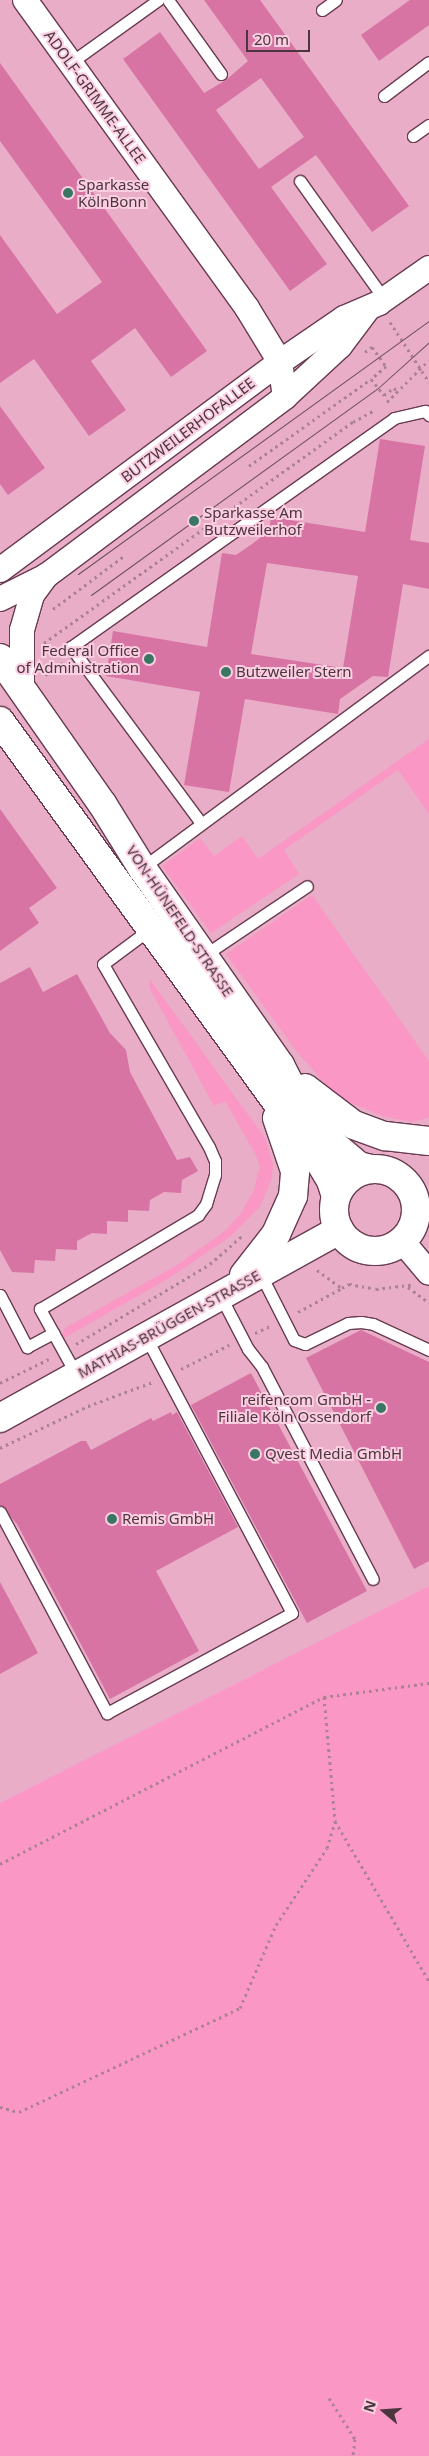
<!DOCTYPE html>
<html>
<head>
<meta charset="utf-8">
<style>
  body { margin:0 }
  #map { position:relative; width:429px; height:2456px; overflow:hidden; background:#f5bdd5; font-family:"Noto Sans",sans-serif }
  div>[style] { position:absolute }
  .built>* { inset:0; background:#e9adc7; transform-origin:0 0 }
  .green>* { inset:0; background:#fa97c5 }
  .building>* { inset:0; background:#d874a4; transform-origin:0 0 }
  .path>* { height:3px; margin-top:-1.5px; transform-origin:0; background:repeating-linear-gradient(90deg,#ab8293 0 2.5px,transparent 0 6.5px) }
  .roads { filter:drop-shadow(1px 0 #693b51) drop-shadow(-1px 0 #693b51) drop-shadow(0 1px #693b51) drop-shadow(0 -1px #693b51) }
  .lane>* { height:11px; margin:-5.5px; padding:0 5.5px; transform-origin:5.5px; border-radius:5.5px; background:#fff }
  .street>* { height:24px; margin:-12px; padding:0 12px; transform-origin:12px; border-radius:12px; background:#fff }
  .secondary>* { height:28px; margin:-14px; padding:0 14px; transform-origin:14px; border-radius:14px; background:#fff }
  .secondary>.ring { margin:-14px; padding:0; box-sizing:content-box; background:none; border:28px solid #fff; border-radius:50% }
  .tram>* { height:1px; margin:-0.5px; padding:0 0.5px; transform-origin:0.5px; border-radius:0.5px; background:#6c4f5b }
  .dots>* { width:14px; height:14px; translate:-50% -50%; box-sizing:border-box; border:2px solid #fbcee1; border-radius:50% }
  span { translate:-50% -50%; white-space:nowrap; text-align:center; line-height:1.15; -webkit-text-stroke:4px #fbcee1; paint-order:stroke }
  .street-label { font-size:15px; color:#4b353e }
  .poi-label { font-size:15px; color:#4b353e }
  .left { translate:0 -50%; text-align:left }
  .right { translate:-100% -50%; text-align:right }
  .north { position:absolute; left:359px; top:2386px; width:50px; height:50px; -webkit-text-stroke:4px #fbcee1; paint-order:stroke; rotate:288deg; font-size:14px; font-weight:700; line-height:20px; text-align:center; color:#4b353e }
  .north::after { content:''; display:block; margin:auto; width:18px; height:22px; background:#4b353e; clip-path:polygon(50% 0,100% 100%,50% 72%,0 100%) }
  .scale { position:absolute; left:246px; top:30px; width:64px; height:22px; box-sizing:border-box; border:2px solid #4b353e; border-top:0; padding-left:6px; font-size:15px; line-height:18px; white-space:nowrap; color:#4b353e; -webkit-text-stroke:4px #fbcee1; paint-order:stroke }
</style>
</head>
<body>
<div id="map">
  <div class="built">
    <i style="left:0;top:0;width:429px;height:1803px"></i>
  </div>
  <div class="green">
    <i style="clip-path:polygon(429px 739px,429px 814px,398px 770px,284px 850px,299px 874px,211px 933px,162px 866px,200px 838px,214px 856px,242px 836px,258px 859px)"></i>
    <i style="clip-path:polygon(312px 895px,429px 1061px,429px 1117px,424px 1119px,412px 1122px,382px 1116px,349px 1102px,327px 1086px,297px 1052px,226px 954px)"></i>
    <i style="clip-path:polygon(149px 978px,265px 1138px,273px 1164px,272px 1178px,260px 1207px,231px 1236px,171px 1277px,59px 1341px,65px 1328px,177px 1265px,225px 1231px,241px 1213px,254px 1190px,260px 1165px,254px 1152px,225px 1101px,214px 1106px,150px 989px)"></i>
    <i style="clip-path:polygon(429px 1586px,429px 2456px,0 2456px,0 1803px)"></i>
  </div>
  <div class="building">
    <i style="clip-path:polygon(evenodd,204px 0,260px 0,409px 206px,372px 232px,316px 155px,271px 187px,327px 264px,290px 291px,123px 59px,160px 32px,204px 93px,226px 80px,248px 61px,204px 0,261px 78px,304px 137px,259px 169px,216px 110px,261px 78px)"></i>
    <i style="clip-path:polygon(410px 0,429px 0,429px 25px,379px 61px,361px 35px)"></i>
    <i style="clip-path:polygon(0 63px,207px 351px,171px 377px,135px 328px,91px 361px,126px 410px,89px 436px,34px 359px,0 383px,0 235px,57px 314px,102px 282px,0 141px)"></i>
    <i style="clip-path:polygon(0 406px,45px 468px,8px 495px,0 484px)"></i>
    <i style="clip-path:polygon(evenodd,380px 439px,425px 446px,410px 540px,429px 543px,429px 589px,403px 584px,388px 677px,373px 676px,340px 699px,338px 714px,245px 699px,229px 792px,184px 785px,200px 692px,106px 676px,113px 631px,207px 647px,222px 553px,236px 555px,252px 544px,269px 531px,271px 517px,365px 532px,380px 439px,267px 563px,358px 576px,343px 668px,251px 654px,267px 563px)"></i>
    <i style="clip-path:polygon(0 809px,57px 888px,29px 908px,39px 923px,0 951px)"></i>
    <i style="clip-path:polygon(30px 967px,43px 992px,77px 974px,110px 1033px,126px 1050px,130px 1072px,177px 1160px,190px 1157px,198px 1171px,182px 1180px,181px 1193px,164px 1192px,150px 1200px,149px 1211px,128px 1210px,128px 1222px,107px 1221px,107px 1234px,92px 1233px,77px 1241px,77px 1250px,56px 1249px,55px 1261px,35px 1260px,34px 1273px,12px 1272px,0 1250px,0 983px)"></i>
    <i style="clip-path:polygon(361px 1330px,429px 1362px,429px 1561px,414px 1569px,306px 1358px)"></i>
    <i style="left:251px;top:1373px;width:247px;height:68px;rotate:62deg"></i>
    <i style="clip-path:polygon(171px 1412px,172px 1415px,177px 1412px,238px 1527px,156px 1571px,199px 1651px,110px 1699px,17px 1524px,0 1505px,0 1484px,81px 1441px,86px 1441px,91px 1450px,151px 1418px,153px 1421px)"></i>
    <i style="clip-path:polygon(0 1582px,38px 1653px,0 1674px)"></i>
  </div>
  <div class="path">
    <i style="left:390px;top:322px;width:72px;rotate:57deg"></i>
    <i style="left:365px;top:352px;width:9px;rotate:-36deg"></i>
    <i style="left:372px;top:347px;width:24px;rotate:54deg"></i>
    <i style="left:386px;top:366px;width:20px;rotate:139deg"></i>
    <i style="left:371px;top:379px;width:21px;rotate:51deg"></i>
    <i style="left:384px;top:395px;width:12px;rotate:-35deg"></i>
    <i style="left:394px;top:388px;width:6px;rotate:39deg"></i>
    <i style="left:387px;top:402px;width:59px;rotate:-45deg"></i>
    <i style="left:249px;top:466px;width:150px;rotate:-35.5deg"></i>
    <i style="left:53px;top:609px;width:89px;rotate:-36.7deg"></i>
    <i style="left:44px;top:643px;width:380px;rotate:-35.6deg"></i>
    <i style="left:353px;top:422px;width:26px;rotate:-29deg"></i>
    <i style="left:45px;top:675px;width:22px;rotate:-34deg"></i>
    <i style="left:317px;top:1270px;width:31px;rotate:36deg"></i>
    <i style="left:342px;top:1288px;width:8px;rotate:-30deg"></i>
    <i style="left:349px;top:1284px;width:27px;rotate:10deg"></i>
    <i style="left:376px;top:1289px;width:35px;rotate:-7deg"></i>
    <i style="left:408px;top:1287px;width:26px;rotate:37deg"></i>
    <i style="left:298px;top:1312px;width:50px;rotate:-28.6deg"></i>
    <i style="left:255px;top:1333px;width:17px;rotate:-25deg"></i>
    <i style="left:76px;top:1344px;width:156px;rotate:-30.8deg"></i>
    <i style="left:210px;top:1264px;width:43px;rotate:-41.2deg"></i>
    <i style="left:181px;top:1369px;width:54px;rotate:-26.6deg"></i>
    <i style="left:0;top:1383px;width:57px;rotate:-26.1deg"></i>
    <i style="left:0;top:1448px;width:98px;rotate:-25.5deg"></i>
    <i style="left:88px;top:1406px;width:69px;rotate:-20.3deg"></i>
    <i style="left:324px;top:1697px;width:124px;rotate:84.9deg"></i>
    <i style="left:335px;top:1821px;width:186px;rotate:59.6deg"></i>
    <i style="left:0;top:1864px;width:365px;rotate:-27.3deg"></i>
    <i style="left:324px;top:1697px;width:106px;rotate:-7.6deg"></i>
    <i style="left:0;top:2107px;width:20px;rotate:15deg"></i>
    <i style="left:19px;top:2112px;width:244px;rotate:-25.2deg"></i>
    <i style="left:240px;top:2008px;width:90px;rotate:-66.6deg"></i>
    <i style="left:276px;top:1925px;width:92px;rotate:-56.5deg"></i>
    <i style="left:327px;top:1848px;width:28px;rotate:-73deg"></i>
    <i style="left:329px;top:2398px;width:49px;rotate:57.6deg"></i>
    <i style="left:355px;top:2439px;width:17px;rotate:97deg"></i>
  </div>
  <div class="roads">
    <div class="lane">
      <i style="left:168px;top:0;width:91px;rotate:54.4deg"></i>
      <i style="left:322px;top:10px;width:17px;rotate:-36deg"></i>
      <i style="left:70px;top:63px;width:108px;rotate:-35.6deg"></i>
      <i style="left:384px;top:96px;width:56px;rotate:-37.1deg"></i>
      <i style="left:413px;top:136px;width:19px;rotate:-35deg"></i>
      <i style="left:300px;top:181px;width:146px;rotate:54.5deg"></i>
      <i style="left:201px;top:823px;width:219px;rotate:-126.5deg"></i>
      <i style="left:71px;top:647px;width:396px;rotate:-35.3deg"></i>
      <i style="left:394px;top:418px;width:32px;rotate:-13deg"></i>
      <i style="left:425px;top:411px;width:6px;rotate:45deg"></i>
      <i style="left:142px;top:868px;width:357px;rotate:-36.5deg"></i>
      <i style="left:203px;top:956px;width:125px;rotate:-33.9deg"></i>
      <i style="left:260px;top:1273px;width:75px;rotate:63.1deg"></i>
      <i style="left:294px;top:1340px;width:12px;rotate:20deg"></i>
      <i style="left:305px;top:1344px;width:48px;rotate:-26deg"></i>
      <i style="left:348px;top:1323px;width:13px;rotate:-4deg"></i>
      <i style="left:361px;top:1322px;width:12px;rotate:9deg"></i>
      <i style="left:373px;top:1324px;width:62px;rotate:24.9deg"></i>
      <i style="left:0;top:1295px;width:59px;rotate:62.6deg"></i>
      <i style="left:27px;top:1347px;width:30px;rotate:-28deg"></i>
      <i style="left:220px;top:1295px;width:61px;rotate:62.6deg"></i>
      <i style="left:248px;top:1349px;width:23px;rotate:52deg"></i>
      <i style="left:262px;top:1367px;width:239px;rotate:62.4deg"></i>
      <i style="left:77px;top:1376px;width:77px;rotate:-118.9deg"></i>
      <i style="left:40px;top:1309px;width:184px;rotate:-30.7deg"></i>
      <i style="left:198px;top:1215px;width:14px;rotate:-54deg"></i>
      <i style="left:206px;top:1204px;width:30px;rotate:-73deg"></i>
      <i style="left:215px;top:1175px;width:14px;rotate:-90deg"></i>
      <i style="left:215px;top:1161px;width:15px;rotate:-113deg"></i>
      <i style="left:209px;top:1147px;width:211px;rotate:-120.1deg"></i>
      <i style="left:103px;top:964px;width:59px;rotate:-36.7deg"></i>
      <i style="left:0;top:1512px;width:228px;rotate:62deg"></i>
      <i style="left:107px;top:1713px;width:210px;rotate:-28.4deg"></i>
      <i style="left:292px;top:1613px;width:312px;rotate:-117.9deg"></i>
    </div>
    <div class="street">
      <i style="left:25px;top:0;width:380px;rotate:54.2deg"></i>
      <i style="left:247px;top:308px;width:63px;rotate:58.6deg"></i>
      <i style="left:280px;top:362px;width:35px;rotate:82deg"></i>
      <i style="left:0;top:570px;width:349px;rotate:-36.6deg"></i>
      <i style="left:280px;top:362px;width:78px;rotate:-34.5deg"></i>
      <i style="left:344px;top:318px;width:38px;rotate:-23deg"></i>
      <i style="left:379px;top:303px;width:61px;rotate:-35deg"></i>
      <i style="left:0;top:599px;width:51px;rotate:-26.6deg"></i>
      <i style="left:46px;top:576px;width:299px;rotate:-36.8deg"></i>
      <i style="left:285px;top:397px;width:75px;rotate:-42.8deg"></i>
      <i style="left:340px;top:346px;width:45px;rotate:-53.1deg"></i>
      <i style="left:22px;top:687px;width:57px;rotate:-90deg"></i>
      <i style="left:22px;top:630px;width:36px;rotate:-74deg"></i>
      <i style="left:32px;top:595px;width:24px;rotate:-54deg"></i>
      <i style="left:403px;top:1242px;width:40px;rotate:50deg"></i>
    </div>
    <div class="secondary">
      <i style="left:0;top:658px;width:179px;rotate:55deg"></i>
      <i style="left:103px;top:805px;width:74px;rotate:58.2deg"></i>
      <i style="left:142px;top:868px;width:241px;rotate:55deg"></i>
      <i style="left:280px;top:1065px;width:27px;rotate:63deg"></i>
      <i style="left:292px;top:1089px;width:71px;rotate:53deg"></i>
      <i style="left:335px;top:1146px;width:31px;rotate:40deg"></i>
      <i style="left:359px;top:1166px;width:12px;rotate:14deg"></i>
      <i style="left:0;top:721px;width:541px;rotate:54.02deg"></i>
      <i style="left:318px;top:1159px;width:26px;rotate:59deg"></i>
      <i style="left:331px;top:1181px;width:16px;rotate:72deg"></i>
      <i style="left:305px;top:1088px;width:61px;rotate:37.1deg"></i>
      <i style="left:354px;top:1125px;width:33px;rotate:20deg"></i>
      <i style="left:385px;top:1136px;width:44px;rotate:6.5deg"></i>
      <i class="ring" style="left:334px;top:1169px;width:54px;height:54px"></i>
      <i style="left:244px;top:1275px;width:52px;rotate:-52deg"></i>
      <i style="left:276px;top:1234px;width:42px;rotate:-65.9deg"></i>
      <i style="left:293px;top:1196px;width:25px;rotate:-85deg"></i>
      <i style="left:295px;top:1171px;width:56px;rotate:-108.8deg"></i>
      <i style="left:0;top:1418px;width:388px;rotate:-29deg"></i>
    </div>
  </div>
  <div class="tram">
    <i style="left:78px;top:574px;width:433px;rotate:-35.8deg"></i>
    <i style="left:91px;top:595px;width:354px;rotate:-35.8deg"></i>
    <i style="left:378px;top:388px;width:69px;rotate:-42deg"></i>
  </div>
  <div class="dots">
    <i style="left:68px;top:193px;background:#397764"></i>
    <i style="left:194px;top:521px;background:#397764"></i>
    <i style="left:149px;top:659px;background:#397764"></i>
    <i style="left:226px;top:672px;background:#397764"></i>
    <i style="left:381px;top:1408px;background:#397764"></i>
    <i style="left:255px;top:1454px;background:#397764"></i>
    <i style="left:112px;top:1519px;background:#397764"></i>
  </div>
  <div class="street-label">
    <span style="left:95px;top:97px;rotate:54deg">ADOLF-GRIMME-ALLEE</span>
    <span style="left:188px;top:430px;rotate:-37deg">BUTZWEILERHOFALLEE</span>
    <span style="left:180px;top:921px;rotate:56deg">VON-HÜNEFELD-STRASSE</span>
    <span style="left:169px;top:1324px;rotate:-29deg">MATHIAS-BRÜGGEN-STRASSE</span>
  </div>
  <div class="poi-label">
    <span class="left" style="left:78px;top:193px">Sparkasse<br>KölnBonn</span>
    <span class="left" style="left:204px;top:521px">Sparkasse Am<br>Butzweilerhof</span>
    <span class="right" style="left:139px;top:659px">Federal Office<br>of Administration</span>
    <span class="left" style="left:236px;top:672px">Butzweiler Stern</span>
    <span class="right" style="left:371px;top:1408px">reifencom GmbH -<br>Filiale Köln Ossendorf</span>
    <span class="left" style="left:265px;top:1454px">Qvest Media GmbH</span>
    <span class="left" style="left:122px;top:1519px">Remis GmbH</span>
  </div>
  <div class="north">N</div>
  <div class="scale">20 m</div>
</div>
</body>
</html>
